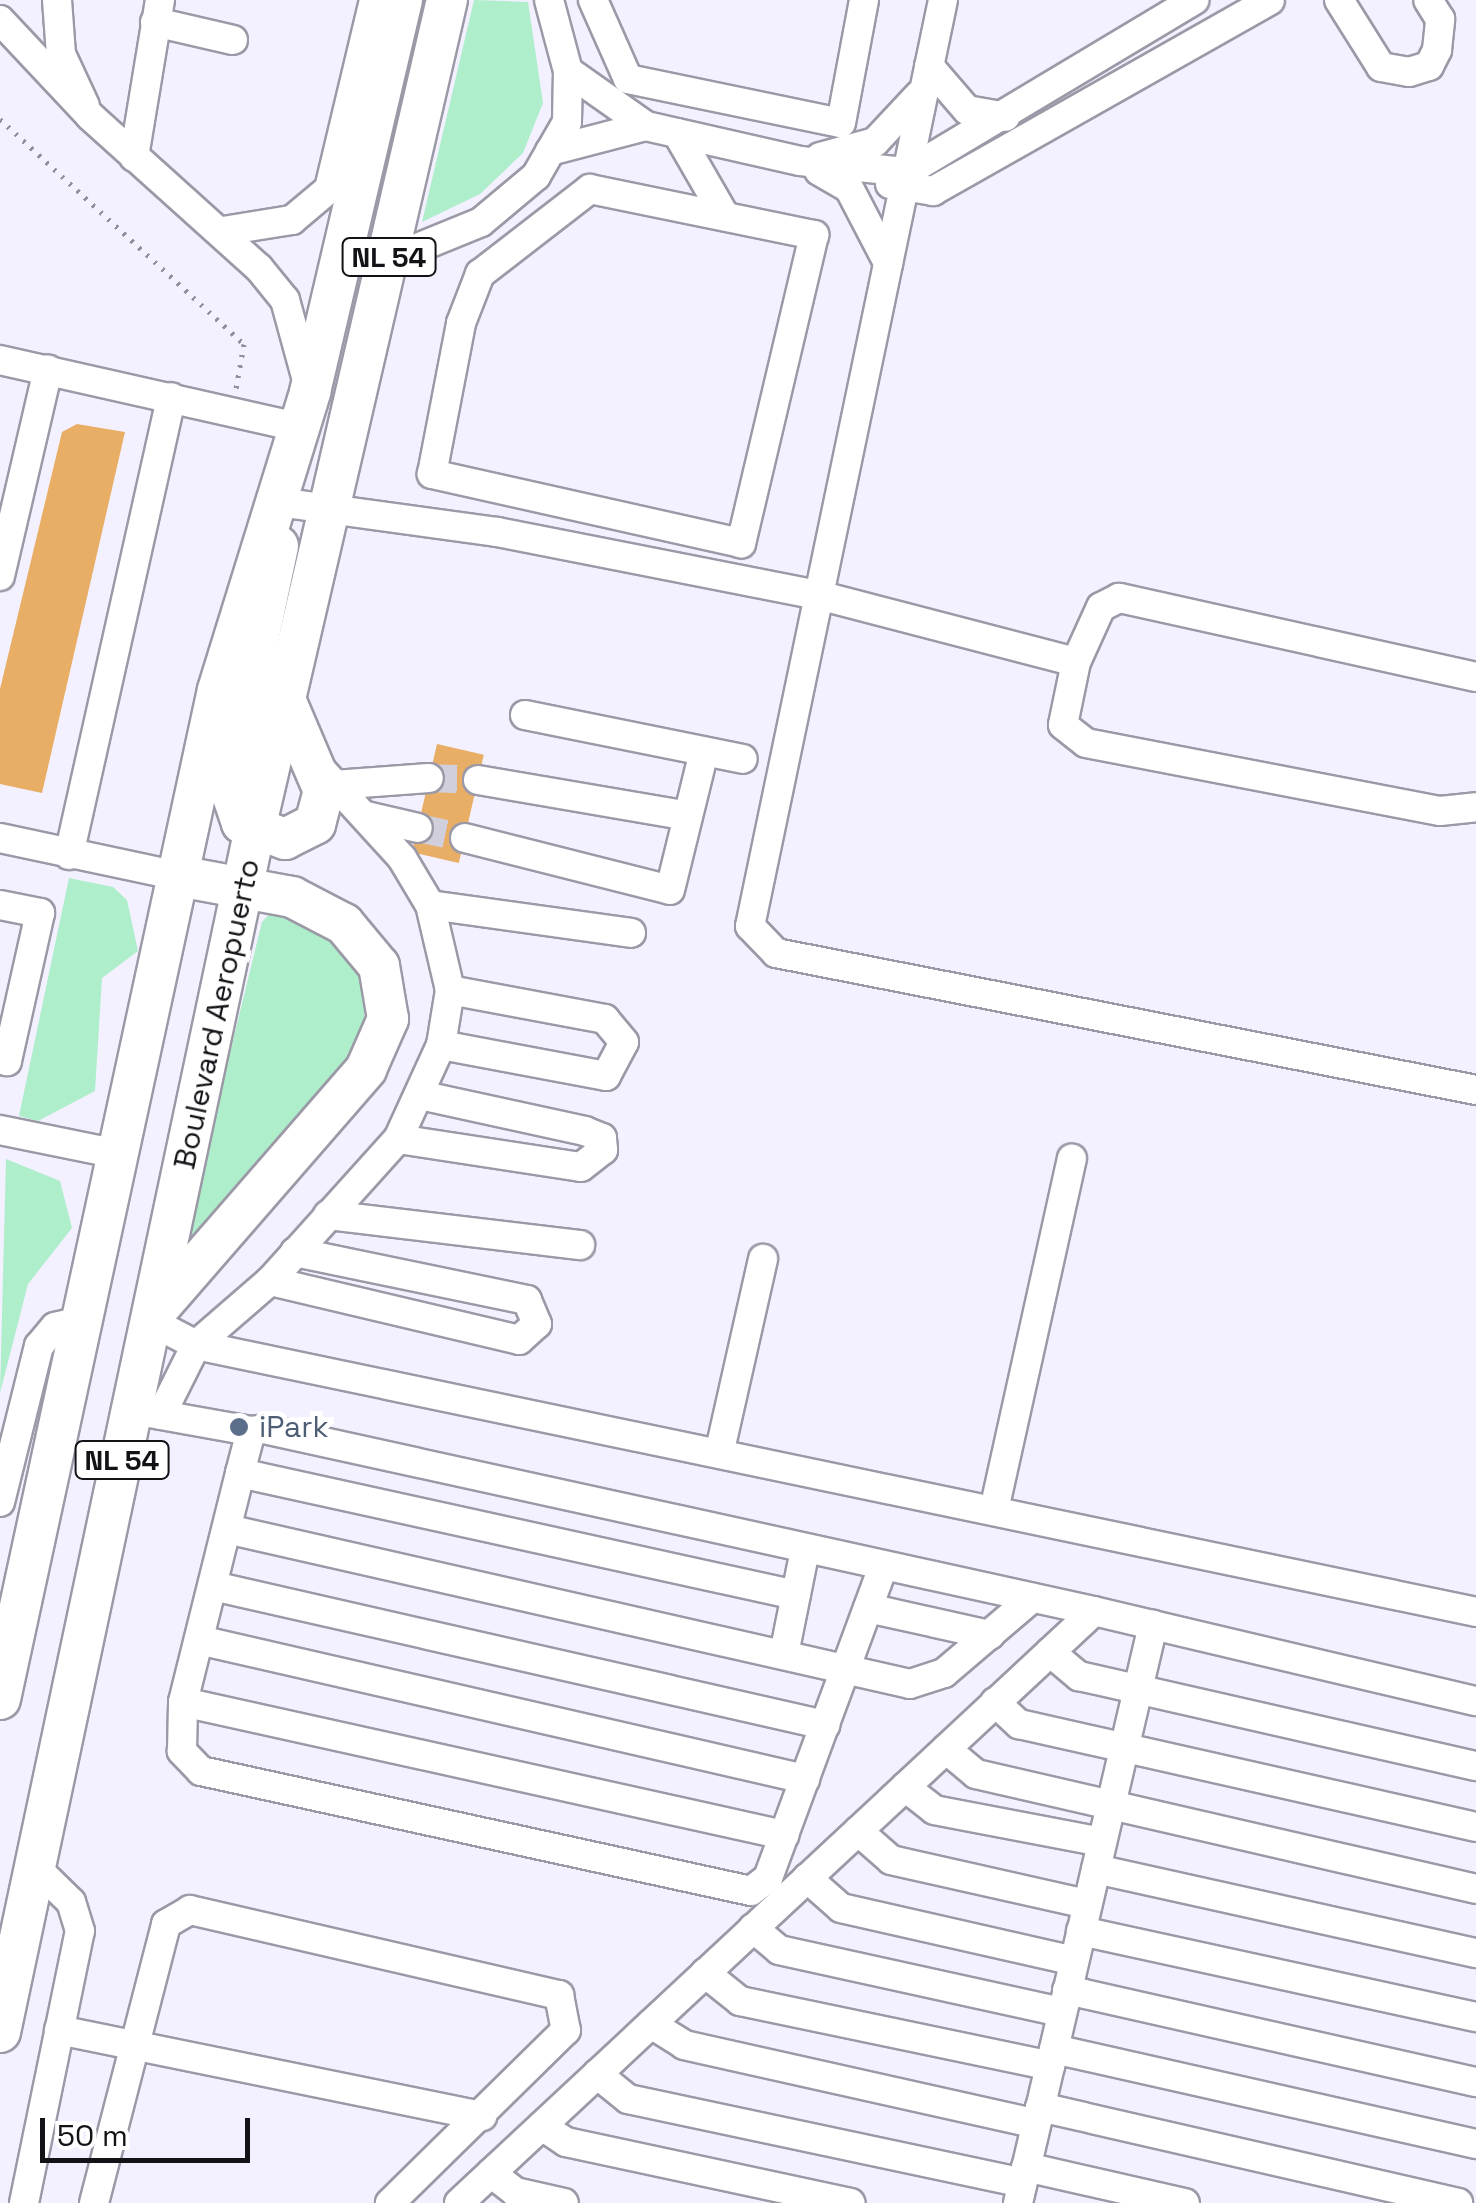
<!DOCTYPE html>
<html>
<head>
<meta charset="utf-8">
<style>
  body { margin:0 }
  #map { position:relative; width:1476px; height:2203px; overflow:hidden; background:#f3f0ff; font-family:"Space Grotesk",sans-serif }
  div>[style] { position:absolute }
  .green>* { inset:0; background:#aeeeca }
  .building>* { inset:0; background:#e9ae65; transform-origin:0 0 }
  .minor-tunnel>* { height:28px; margin-top:-14px; transform-origin:0; background:repeating-linear-gradient(90deg,#d1cfdc 0 28px,transparent 0 42px) }
  .path>* { height:5px; margin-top:-2.5px; transform-origin:0; background:repeating-linear-gradient(90deg,#918f99 0 2.5px,transparent 0 10.5px) }
  .roads { filter:drop-shadow(2px 0 #9c99a7) drop-shadow(-2px 0 #9c99a7) drop-shadow(0 2px #9c99a7) drop-shadow(0 -2px #9c99a7) }
  .minor>* { height:28px; margin:-14px; padding:0 14px; transform-origin:14px; border-radius:14px; background:#fff }
  .highway>* { height:40px; margin:-20px; padding:0 20px; transform-origin:20px; border-radius:20px; background:#fff }
  .dots>* { width:28px; height:28px; translate:-50% -50%; box-sizing:border-box; border:5px solid #fff; border-radius:50% }
  span { translate:-50% -50%; white-space:nowrap; text-align:center; line-height:1.15; -webkit-text-stroke:10px #fff; paint-order:stroke }
  .shield-label span { padding:2px 8px; background:#fff; border:2px solid; border-radius:8px; -webkit-text-stroke-width:0 }
  .shield-label { font-size:28px; color:#131217; font-weight:700 }
  .street-label { font-size:30px; color:#131217 }
  .service-label { font-size:30px; color:#4e5e75 }
  .left { translate:0 -50%; text-align:left }
  .scale { position:absolute; left:40px; top:2118px; width:210px; height:45px; box-sizing:border-box; border:5px solid #131217; border-top:0; padding-left:12px; font-size:30px; line-height:35px; white-space:nowrap; color:#131217; -webkit-text-stroke:8px #fff; paint-order:stroke }
</style>
</head>
<body>
<div id="map">
  <div class="green">
    <i style="clip-path:polygon(474px 0,528px 2px,543px 103px,523px 153px,480px 194px,422px 222px)"></i>
    <i style="clip-path:polygon(69px 878px,113px 887px,127px 900px,138px 951px,102px 978px,95px 1091px,38px 1121px,19px 1116px)"></i>
    <i style="clip-path:polygon(273px 910px,316px 928px,352px 963px,364px 984px,364px 1043px,179px 1261px,262px 922px)"></i>
    <i style="clip-path:polygon(6px 1159px,60px 1181px,72px 1228px,28px 1284px,0 1393px)"></i>
  </div>
  <div class="building">
    <i style="clip-path:polygon(77px 424px,125px 432px,42px 793px,0 784px,0 689px,62px 432px)"></i>
    <i style="left:437px;top:744px;width:48px;height:111px;rotate:13deg"></i>
  </div>
  <div class="minor-tunnel">
    <i style="left:429px;top:778px;width:49px;rotate:2.3deg"></i>
    <i style="left:418px;top:828px;width:48px;rotate:12deg"></i>
  </div>
  <div class="path">
    <i style="left:0;top:119px;width:332px;rotate:42.7deg"></i>
    <i style="left:244px;top:344px;width:46px;rotate:100.1deg"></i>
  </div>
  <div class="roads">
    <div class="minor">
      <i style="left:57px;top:0;width:54px;rotate:85.8deg"></i>
      <i style="left:61px;top:54px;width:57px;rotate:65.2deg"></i>
      <i style="left:593px;top:0;width:86px;rotate:66.1deg"></i>
      <i style="left:628px;top:79px;width:217px;rotate:11.7deg"></i>
      <i style="left:841px;top:123px;width:125px;rotate:-79.4deg"></i>
      <i style="left:943px;top:0;width:946px;rotate:101.77deg"></i>
      <i style="left:750px;top:926px;width:37px;rotate:46deg"></i>
      <i style="left:776px;top:953px;width:713px;rotate:11.07deg"></i>
      <i style="left:1339px;top:0;width:79px;rotate:57.9deg"></i>
      <i style="left:1381px;top:67px;width:28px;rotate:10deg"></i>
      <i style="left:1409px;top:72px;width:21px;rotate:-17deg"></i>
      <i style="left:1429px;top:66px;width:18px;rotate:-63deg"></i>
      <i style="left:1437px;top:50px;width:31px;rotate:-84deg"></i>
      <i style="left:1440px;top:19px;width:22px;rotate:-122deg"></i>
      <i style="left:0;top:20px;width:132px;rotate:46.8deg"></i>
      <i style="left:90px;top:116px;width:227px;rotate:42deg"></i>
      <i style="left:259px;top:268px;width:41px;rotate:50.9deg"></i>
      <i style="left:285px;top:300px;width:87px;rotate:74.7deg"></i>
      <i style="left:155px;top:22px;width:80px;rotate:13deg"></i>
      <i style="left:929px;top:66px;width:58px;rotate:49.2deg"></i>
      <i style="left:967px;top:110px;width:39px;rotate:10deg"></i>
      <i style="left:568px;top:71px;width:95px;rotate:35.2deg"></i>
      <i style="left:646px;top:126px;width:158px;rotate:12.8deg"></i>
      <i style="left:800px;top:161px;width:108px;rotate:5.9deg"></i>
      <i style="left:907px;top:172px;width:335px;rotate:-30.9deg"></i>
      <i style="left:677px;top:133px;width:96px;rotate:60deg"></i>
      <i style="left:550px;top:151px;width:99px;rotate:-14.6deg"></i>
      <i style="left:134px;top:157px;width:159px;rotate:-80.6deg"></i>
      <i style="left:820px;top:157px;width:57px;rotate:-15.3deg"></i>
      <i style="left:875px;top:142px;width:64px;rotate:-46.9deg"></i>
      <i style="left:819px;top:171px;width:34px;rotate:30deg"></i>
      <i style="left:849px;top:188px;width:85px;rotate:62.5deg"></i>
      <i style="left:890px;top:184px;width:44px;rotate:9.2deg"></i>
      <i style="left:933px;top:191px;width:387px;rotate:-29.5deg"></i>
      <i style="left:590px;top:189px;width:229px;rotate:11.6deg"></i>
      <i style="left:814px;top:235px;width:317px;rotate:103.3deg"></i>
      <i style="left:741px;top:543px;width:317px;rotate:-167.4deg"></i>
      <i style="left:432px;top:474px;width:154px;rotate:-79.1deg"></i>
      <i style="left:461px;top:323px;width:53px;rotate:-68.8deg"></i>
      <i style="left:480px;top:274px;width:139px;rotate:-37.7deg"></i>
      <i style="left:223px;top:231px;width:70px;rotate:-9.1deg"></i>
      <i style="left:292px;top:220px;width:48px;rotate:-40deg"></i>
      <i style="left:329px;top:189px;width:194px;rotate:-76.6deg"></i>
      <i style="left:388px;top:260px;width:100px;rotate:-22.2deg"></i>
      <i style="left:481px;top:222px;width:72px;rotate:-39.9deg"></i>
      <i style="left:536px;top:176px;width:62px;rotate:-60.1deg"></i>
      <i style="left:567px;top:122px;width:51px;rotate:-88.9deg"></i>
      <i style="left:568px;top:71px;width:73px;rotate:-105deg"></i>
      <i style="left:0;top:360px;width:304px;rotate:12.7deg"></i>
      <i style="left:271px;top:501px;width:228px;rotate:7.8deg"></i>
      <i style="left:497px;top:532px;width:331px;rotate:11.1deg"></i>
      <i style="left:822px;top:596px;width:262px;rotate:14.6deg"></i>
      <i style="left:0;top:576px;width:212px;rotate:-76.9deg"></i>
      <i style="left:1476px;top:677px;width:366px;rotate:-167.5deg"></i>
      <i style="left:1119px;top:598px;width:20px;rotate:153deg"></i>
      <i style="left:1101px;top:607px;width:60px;rotate:114.4deg"></i>
      <i style="left:1076px;top:662px;width:64px;rotate:101.7deg"></i>
      <i style="left:1063px;top:725px;width:29px;rotate:38deg"></i>
      <i style="left:1086px;top:743px;width:360px;rotate:10.9deg"></i>
      <i style="left:1440px;top:811px;width:36px;rotate:-6deg"></i>
      <i style="left:525px;top:715px;width:222px;rotate:11.4deg"></i>
      <i style="left:478px;top:780px;width:213px;rotate:9.7deg"></i>
      <i style="left:334px;top:785px;width:95px;rotate:-4.2deg"></i>
      <i style="left:366px;top:816px;width:53px;rotate:13deg"></i>
      <i style="left:0;top:838px;width:188px;rotate:12deg"></i>
      <i style="left:465px;top:838px;width:211px;rotate:14.2deg"></i>
      <i style="left:670px;top:890px;width:142px;rotate:-76.2deg"></i>
      <i style="left:69px;top:855px;width:469px;rotate:-77.4deg"></i>
      <i style="left:0;top:905px;width:41px;rotate:11.3deg"></i>
      <i style="left:40px;top:913px;width:152px;rotate:102.6deg"></i>
      <i style="left:7px;top:1061px;width:7px;rotate:-164deg"></i>
      <i style="left:430px;top:905px;width:203px;rotate:7.9deg"></i>
      <i style="left:441px;top:1045px;width:168px;rotate:10.6deg"></i>
      <i style="left:606px;top:1076px;width:38px;rotate:-62deg"></i>
      <i style="left:624px;top:1042px;width:30px;rotate:-130deg"></i>
      <i style="left:605px;top:1019px;width:158px;rotate:-169.4deg"></i>
      <i style="left:0;top:1130px;width:120px;rotate:11.5deg"></i>
      <i style="left:398px;top:1139px;width:185px;rotate:8.7deg"></i>
      <i style="left:581px;top:1167px;width:28px;rotate:-38deg"></i>
      <i style="left:603px;top:1150px;width:12px;rotate:-95deg"></i>
      <i style="left:602px;top:1138px;width:18px;rotate:-158deg"></i>
      <i style="left:585px;top:1131px;width:165px;rotate:-167.7deg"></i>
      <i style="left:328px;top:1215px;width:254px;rotate:6.8deg"></i>
      <i style="left:270px;top:1281px;width:256px;rotate:13.3deg"></i>
      <i style="left:519px;top:1340px;width:24px;rotate:-42deg"></i>
      <i style="left:537px;top:1324px;width:26px;rotate:-113deg"></i>
      <i style="left:527px;top:1300px;width:237px;rotate:-168.3deg"></i>
      <i style="left:154px;top:1323px;width:47px;rotate:27.6deg"></i>
      <i style="left:196px;top:1345px;width:1308px;rotate:11.78deg"></i>
      <i style="left:144px;top:1412px;width:109px;rotate:10.1deg"></i>
      <i style="left:161px;top:1415px;width:78px;rotate:-63.4deg"></i>
      <i style="left:196px;top:1345px;width:98px;rotate:-40.9deg"></i>
      <i style="left:270px;top:1281px;width:191px;rotate:-48deg"></i>
      <i style="left:398px;top:1139px;width:103px;rotate:-65.4deg"></i>
      <i style="left:441px;top:1045px;width:56px;rotate:-80.7deg"></i>
      <i style="left:450px;top:990px;width:87px;rotate:-103.2deg"></i>
      <i style="left:430px;top:905px;width:55px;rotate:-120.8deg"></i>
      <i style="left:402px;top:858px;width:123px;rotate:-132.4deg"></i>
      <i style="left:720px;top:1450px;width:196px;rotate:-77.3deg"></i>
      <i style="left:240px;top:1473px;width:569px;rotate:12.38deg"></i>
      <i style="left:0;top:1502px;width:161px;rotate:-76deg"></i>
      <i style="left:39px;top:1346px;width:25px;rotate:-50deg"></i>
      <i style="left:55px;top:1327px;width:28px;rotate:-13deg"></i>
      <i style="left:994px;top:1510px;width:360px;rotate:-77.5deg"></i>
      <i style="left:227px;top:1529px;width:700px;rotate:12.79deg"></i>
      <i style="left:910px;top:1684px;width:36px;rotate:-18deg"></i>
      <i style="left:944px;top:1673px;width:116px;rotate:-40.4deg"></i>
      <i style="left:883px;top:1567px;width:332px;rotate:110.3deg"></i>
      <i style="left:768px;top:1878px;width:21px;rotate:143deg"></i>
      <i style="left:751px;top:1891px;width:563px;rotate:-167.69deg"></i>
      <i style="left:201px;top:1771px;width:28px;rotate:-134deg"></i>
      <i style="left:182px;top:1751px;width:49px;rotate:-88.8deg"></i>
      <i style="left:183px;top:1702px;width:236px;rotate:-76deg"></i>
      <i style="left:240px;top:1473px;width:43px;rotate:-75.3deg"></i>
      <i style="left:251px;top:1431px;width:13px;rotate:-9deg"></i>
      <i style="left:264px;top:1429px;width:850px;rotate:12.37deg"></i>
      <i style="left:1094px;top:1611px;width:392px;rotate:13.3deg"></i>
      <i style="left:213px;top:1586px;width:628px;rotate:12.8deg"></i>
      <i style="left:868px;top:1608px;width:125px;rotate:12.5deg"></i>
      <i style="left:199px;top:1640px;width:622px;rotate:12.92deg"></i>
      <i style="left:1050px;top:1652px;width:38px;rotate:40deg"></i>
      <i style="left:1079px;top:1676px;width:407px;rotate:12.8deg"></i>
      <i style="left:784px;top:1654px;width:106px;rotate:-78.6deg"></i>
      <i style="left:183px;top:1702px;width:616px;rotate:12.48deg"></i>
      <i style="left:995px;top:1702px;width:33px;rotate:43deg"></i>
      <i style="left:1019px;top:1724px;width:468px;rotate:12.7deg"></i>
      <i style="left:946px;top:1749px;width:39px;rotate:40deg"></i>
      <i style="left:976px;top:1774px;width:513px;rotate:12.95deg"></i>
      <i style="left:905px;top:1787px;width:37px;rotate:38deg"></i>
      <i style="left:934px;top:1810px;width:171px;rotate:10.8deg"></i>
      <i style="left:858px;top:1831px;width:44px;rotate:41.3deg"></i>
      <i style="left:891px;top:1860px;width:201px;rotate:12.7deg"></i>
      <i style="left:1096px;top:1869px;width:389px;rotate:12.5deg"></i>
      <i style="left:807px;top:1878px;width:45px;rotate:41.4deg"></i>
      <i style="left:841px;top:1908px;width:239px;rotate:12.8deg"></i>
      <i style="left:753px;top:1928px;width:34px;rotate:40deg"></i>
      <i style="left:779px;top:1950px;width:290px;rotate:12.4deg"></i>
      <i style="left:1081px;top:1931px;width:404px;rotate:12.3deg"></i>
      <i style="left:705px;top:1973px;width:45px;rotate:38.7deg"></i>
      <i style="left:740px;top:2001px;width:317px;rotate:11.8deg"></i>
      <i style="left:1067px;top:1990px;width:419px;rotate:12.7deg"></i>
      <i style="left:651px;top:2024px;width:39px;rotate:32deg"></i>
      <i style="left:684px;top:2045px;width:361px;rotate:12.6deg"></i>
      <i style="left:59px;top:2030px;width:432px;rotate:11.5deg"></i>
      <i style="left:1054px;top:2049px;width:433px;rotate:12.7deg"></i>
      <i style="left:597px;top:2074px;width:40px;rotate:39deg"></i>
      <i style="left:628px;top:2099px;width:403px;rotate:12deg"></i>
      <i style="left:1040px;top:2107px;width:429px;rotate:12.9deg"></i>
      <i style="left:542px;top:2126px;width:29px;rotate:34deg"></i>
      <i style="left:566px;top:2142px;width:291px;rotate:12.1deg"></i>
      <i style="left:1026px;top:2167px;width:163px;rotate:12.8deg"></i>
      <i style="left:491px;top:2173px;width:31px;rotate:38deg"></i>
      <i style="left:515px;top:2192px;width:50px;rotate:12.7deg"></i>
      <i style="left:24px;top:2203px;width:278px;rotate:-78.4deg"></i>
      <i style="left:80px;top:1931px;width:30px;rotate:-107deg"></i>
      <i style="left:71px;top:1902px;width:50px;rotate:-135.8deg"></i>
      <i style="left:94px;top:2203px;width:288px;rotate:-75.5deg"></i>
      <i style="left:166px;top:1924px;width:28px;rotate:-30deg"></i>
      <i style="left:190px;top:1910px;width:379px;rotate:13deg"></i>
      <i style="left:559px;top:1995px;width:36px;rotate:79deg"></i>
      <i style="left:566px;top:2030px;width:247px;rotate:135.5deg"></i>
      <i style="left:459px;top:2203px;width:868px;rotate:-42.99deg"></i>
      <i style="left:1018px;top:2203px;width:594px;rotate:-76.85deg"></i>
    </div>
    <div class="highway">
      <i style="left:278px;top:546px;width:241px;rotate:102deg"></i>
      <i style="left:228px;top:782px;width:43px;rotate:71.1deg"></i>
      <i style="left:242px;top:823px;width:46px;rotate:20.4deg"></i>
      <i style="left:285px;top:839px;width:34px;rotate:-27deg"></i>
      <i style="left:315px;top:824px;width:34px;rotate:-75deg"></i>
      <i style="left:324px;top:791px;width:102px;rotate:-113.1deg"></i>
      <i style="left:156px;top:1311px;width:320px;rotate:-49deg"></i>
      <i style="left:366px;top:1069px;width:55px;rotate:-66.3deg"></i>
      <i style="left:388px;top:1019px;width:54px;rotate:-99.6deg"></i>
      <i style="left:379px;top:966px;width:55px;rotate:-129.8deg"></i>
      <i style="left:344px;top:924px;width:59px;rotate:-152.6deg"></i>
      <i style="left:292px;top:897px;width:110px;rotate:-169.5deg"></i>
      <i style="left:0;top:1699px;width:1032px;rotate:-77.81deg"></i>
      <i style="left:218px;top:690px;width:312px;rotate:-72.8deg"></i>
      <i style="left:310px;top:392px;width:403px;rotate:-76.8deg"></i>
      <i style="left:0;top:2032px;width:1226px;rotate:-78.04deg"></i>
      <i style="left:254px;top:833px;width:855px;rotate:-76.96deg"></i>
    </div>
  </div>
  <div class="dots">
    <i style="left:239px;top:1427px;background:#5c6f8a"></i>
  </div>
  <div class="shield-label">
    <span style="left:389px;top:257px">NL 54</span>
    <span style="left:122px;top:1460px">NL 54</span>
  </div>
  <div class="street-label">
    <span style="left:217px;top:1014px;rotate:-78deg">Boulevard Aeropuerto</span>
  </div>
  <div class="service-label">
    <span class="left" style="left:259px;top:1427px">iPark</span>
  </div>
  <div class="scale">50 m</div>
</div>
</body>
</html>
